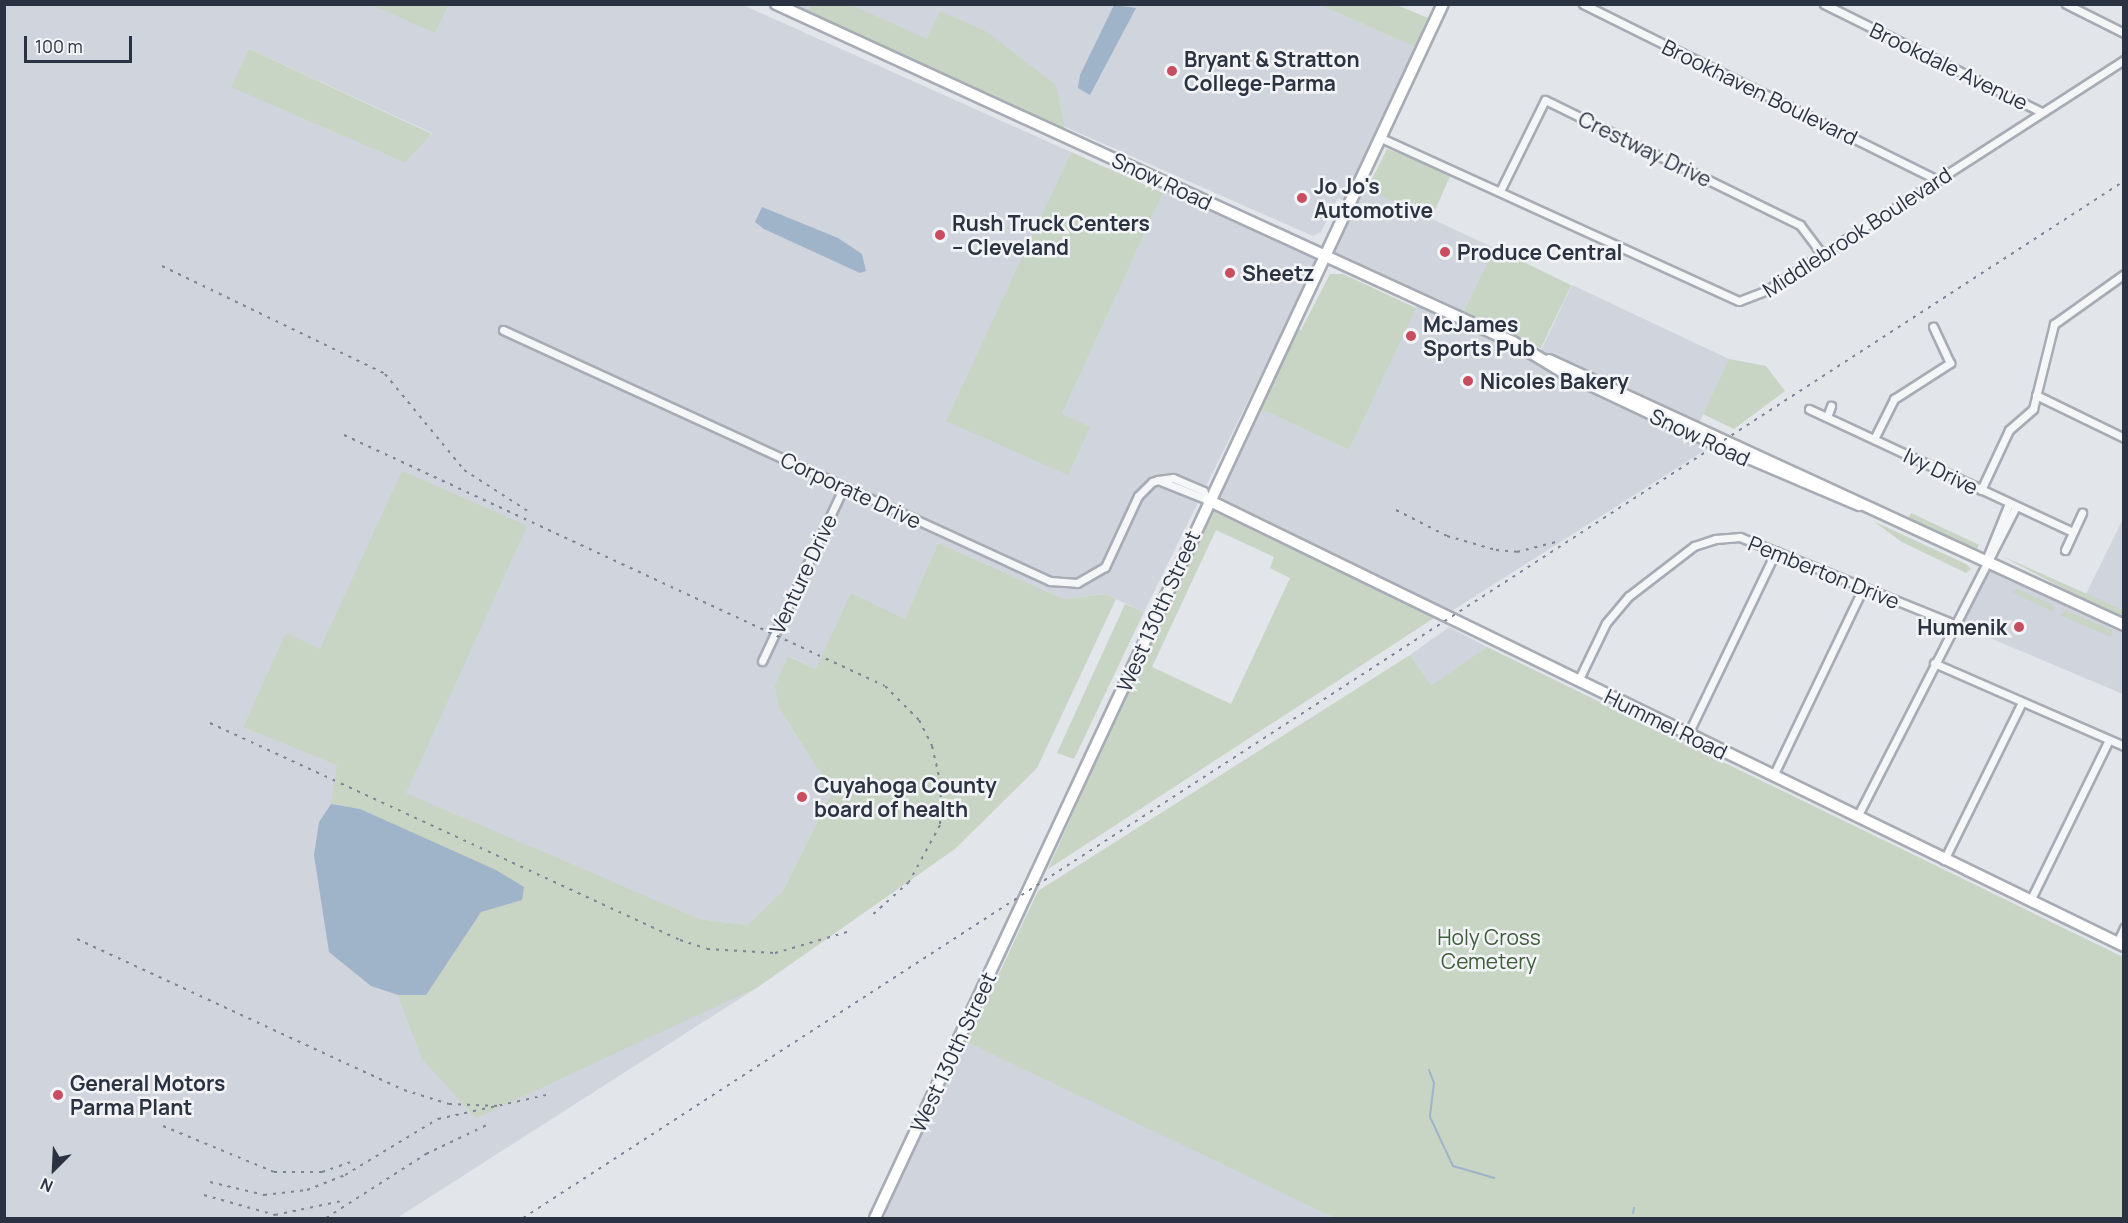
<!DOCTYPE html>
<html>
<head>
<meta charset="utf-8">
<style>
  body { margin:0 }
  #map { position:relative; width:2128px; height:1223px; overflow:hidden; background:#e2e5ea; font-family:Manrope,sans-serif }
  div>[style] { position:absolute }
  .built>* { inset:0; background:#d0d4dc; transform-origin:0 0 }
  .green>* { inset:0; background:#c8d4c4; transform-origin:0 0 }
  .water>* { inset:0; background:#9fb3c9 }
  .stream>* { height:2px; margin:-1px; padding:0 1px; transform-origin:1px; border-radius:1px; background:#9fb3c9 }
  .roads { filter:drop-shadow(2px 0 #a7acb4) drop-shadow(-2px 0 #a7acb4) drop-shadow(0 2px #a7acb4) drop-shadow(0 -2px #a7acb4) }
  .street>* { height:7px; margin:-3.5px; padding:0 3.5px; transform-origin:3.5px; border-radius:3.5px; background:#f5f6f8 }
  .secondary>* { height:10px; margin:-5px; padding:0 5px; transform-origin:5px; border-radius:5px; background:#fff }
  .primary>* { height:10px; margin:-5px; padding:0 5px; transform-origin:5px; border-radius:5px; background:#fff }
  .rail>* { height:2px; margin-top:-1px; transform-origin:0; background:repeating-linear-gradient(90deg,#7c8593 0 3px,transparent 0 9px) }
  .dots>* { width:16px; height:16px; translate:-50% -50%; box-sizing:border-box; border:3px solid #f2f4f7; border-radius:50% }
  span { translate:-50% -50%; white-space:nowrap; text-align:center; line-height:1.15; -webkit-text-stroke:5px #f2f4f7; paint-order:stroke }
  .poi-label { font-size:21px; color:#2b3342; font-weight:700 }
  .left { translate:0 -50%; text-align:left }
  .right { translate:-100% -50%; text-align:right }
  .street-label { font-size:21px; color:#2b3342 }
  .park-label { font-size:21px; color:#3f5d38 }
  .frame { position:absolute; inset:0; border:6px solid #2b3342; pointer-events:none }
  .north { position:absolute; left:24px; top:1139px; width:60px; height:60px; -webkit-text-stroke:4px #f2f4f7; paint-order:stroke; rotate:204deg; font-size:16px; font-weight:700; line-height:24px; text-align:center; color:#2b3342 }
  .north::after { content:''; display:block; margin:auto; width:21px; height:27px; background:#2b3342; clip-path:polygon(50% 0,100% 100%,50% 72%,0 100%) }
  .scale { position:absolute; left:24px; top:36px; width:108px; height:27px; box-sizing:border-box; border:3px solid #2b3342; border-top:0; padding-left:8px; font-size:18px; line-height:21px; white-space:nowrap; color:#2b3342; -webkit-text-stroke:4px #f2f4f7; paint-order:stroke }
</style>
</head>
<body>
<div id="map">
  <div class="built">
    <i style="clip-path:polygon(evenodd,5px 5px,743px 5px,1071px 152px,947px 420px,1062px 414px,1166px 186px,1319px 257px,1144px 612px,1105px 594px,1064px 599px,938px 543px,905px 619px,816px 669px,789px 656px,779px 708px,832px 792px,782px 892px,747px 925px,699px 919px,609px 884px,432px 804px,758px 987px,397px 1218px,5px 1218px,5px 5px,249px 49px,432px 133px,432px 134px,405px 163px,232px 87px,249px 49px,5px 5px,286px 634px,320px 649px,243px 727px,286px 634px)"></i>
    <i style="clip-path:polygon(788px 5px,1320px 5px,1415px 47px,1346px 202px,1338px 198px,1321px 232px,1313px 236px)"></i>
    <i style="left:1361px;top:186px;width:148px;height:74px;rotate:25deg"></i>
    <i style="clip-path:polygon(1572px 285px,1729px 359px,1693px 436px,1713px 445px,1447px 614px,1212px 500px,1258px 408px,1349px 450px,1418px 302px,1538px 357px)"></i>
    <i style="clip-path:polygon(2123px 519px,2123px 694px,1957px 624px,1990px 557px,2083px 600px)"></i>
    <i style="clip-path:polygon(1449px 627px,1487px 647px,1431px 687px,1410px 655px)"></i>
    <i style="clip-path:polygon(967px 1042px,1114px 1109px,1335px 1218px,878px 1218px)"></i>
  </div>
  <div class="green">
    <i style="clip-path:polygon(372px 5px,448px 5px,435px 33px)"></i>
    <i style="clip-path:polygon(811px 5px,851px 5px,927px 39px,940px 11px,987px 32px,1056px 85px,1065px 130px,807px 13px)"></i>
    <i style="clip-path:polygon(1320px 5px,1397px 5px,1428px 18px,1415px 47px)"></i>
    <i style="clip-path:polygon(249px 49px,432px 134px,405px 163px,231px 87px)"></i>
    <i style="clip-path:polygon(1387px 149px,1452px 172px,1431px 219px,1367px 189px)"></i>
    <i style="clip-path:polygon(1071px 152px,1163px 193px,1062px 414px,1090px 427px,1068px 475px,946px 421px)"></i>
    <i style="left:1495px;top:248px;width:85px;height:70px;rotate:26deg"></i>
    <i style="clip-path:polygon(1330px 274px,1343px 274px,1416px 308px,1349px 450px,1258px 408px,1296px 327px,1301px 330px)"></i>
    <i style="clip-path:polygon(1729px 359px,1766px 366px,1785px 391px,1734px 429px,1703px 414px)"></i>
    <i style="clip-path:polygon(402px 471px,527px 526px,406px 793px,699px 919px,747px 925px,782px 892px,832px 792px,779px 708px,775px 686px,788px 656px,816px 669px,851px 593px,905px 619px,938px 543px,1064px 599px,1105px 594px,1116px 599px,1037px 768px,955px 849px,758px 987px,476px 1118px,422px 1059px,398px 995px,426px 995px,481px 912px,495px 904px,505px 906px,524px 887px,360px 809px,331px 804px,337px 765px,243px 727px,286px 633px,320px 649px)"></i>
    <i style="clip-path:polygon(evenodd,1210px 509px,1434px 618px,1048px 869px,1210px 509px,1216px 530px,1274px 557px,1270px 568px,1290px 578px,1231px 704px,1152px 667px,1216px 530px)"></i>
    <i style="left:1911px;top:513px;width:75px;height:6px;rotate:25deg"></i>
    <i style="clip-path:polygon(1873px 521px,1966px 564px,1971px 569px,1966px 573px,1902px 542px)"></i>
    <i style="clip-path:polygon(2002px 556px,2123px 610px,2123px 616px,2087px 601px)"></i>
    <i style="clip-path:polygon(2018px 589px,2053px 605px,2054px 612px,2012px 592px)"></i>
    <i style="clip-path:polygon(1125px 604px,1144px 612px,1074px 759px,1057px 753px)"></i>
    <i style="clip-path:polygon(2067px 611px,2112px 630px,2111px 637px,2060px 615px)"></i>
    <i style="clip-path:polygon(1487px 647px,2123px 957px,2123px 1218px,1335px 1218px,967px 1042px,1038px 891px,1410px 655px,1431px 686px)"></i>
  </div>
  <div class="water">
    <i style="clip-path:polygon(1114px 5px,1136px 8px,1090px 95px,1078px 88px,1080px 75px)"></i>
    <i style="clip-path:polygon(762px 207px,838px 238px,862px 254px,866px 271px,860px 273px,764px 229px,755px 222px)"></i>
    <i style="clip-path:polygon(331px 804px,360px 809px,496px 870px,524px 887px,522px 900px,481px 912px,426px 995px,398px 995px,371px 986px,329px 952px,314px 855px,319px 822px)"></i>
  </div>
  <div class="stream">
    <i style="left:1429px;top:1070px;width:14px;rotate:69deg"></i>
    <i style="left:1434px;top:1083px;width:34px;rotate:97deg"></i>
    <i style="left:1430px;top:1117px;width:54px;rotate:64.9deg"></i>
    <i style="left:1453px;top:1166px;width:43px;rotate:16.3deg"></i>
    <i style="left:1633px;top:1213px;width:5px;rotate:-79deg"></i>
  </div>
  <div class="roads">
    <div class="street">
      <i style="left:1583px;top:4px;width:396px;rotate:26.4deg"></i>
      <i style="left:1824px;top:4px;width:243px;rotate:26.4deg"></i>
      <i style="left:2066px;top:4px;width:65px;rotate:26.6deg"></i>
      <i style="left:1381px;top:138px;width:393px;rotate:24.5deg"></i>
      <i style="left:1739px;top:301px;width:30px;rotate:-21deg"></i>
      <i style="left:1767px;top:290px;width:425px;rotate:-32.8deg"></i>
      <i style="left:1501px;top:189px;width:99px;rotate:-63.7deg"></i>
      <i style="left:1545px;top:100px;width:284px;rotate:26.1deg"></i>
      <i style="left:1800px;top:225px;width:38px;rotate:53deg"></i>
      <i style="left:503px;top:330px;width:602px;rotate:24.65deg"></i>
      <i style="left:1050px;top:581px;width:27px;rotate:4deg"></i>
      <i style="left:1077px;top:583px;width:32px;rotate:-30deg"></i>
      <i style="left:1105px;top:567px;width:78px;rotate:-65.1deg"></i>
      <i style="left:1138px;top:496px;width:20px;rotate:-45deg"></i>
      <i style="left:1152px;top:482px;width:6px;rotate:-18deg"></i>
      <i style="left:1158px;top:480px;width:15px;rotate:-8deg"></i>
      <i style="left:1173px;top:478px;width:33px;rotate:23deg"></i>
      <i style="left:1203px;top:491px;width:10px;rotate:61deg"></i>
      <i style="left:1208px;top:500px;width:54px;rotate:-158.2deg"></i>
      <i style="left:2036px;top:395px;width:98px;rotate:26deg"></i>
      <i style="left:1809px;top:409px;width:291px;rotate:25deg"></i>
      <i style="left:1827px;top:417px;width:12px;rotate:-70deg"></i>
      <i style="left:1874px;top:439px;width:45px;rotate:-63.4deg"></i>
      <i style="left:1894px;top:399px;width:67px;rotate:-32.7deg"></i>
      <i style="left:1950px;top:363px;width:40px;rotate:-115deg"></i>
      <i style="left:1981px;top:490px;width:66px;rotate:-65deg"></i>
      <i style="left:2009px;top:430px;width:32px;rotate:-41deg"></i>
      <i style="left:2033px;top:409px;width:88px;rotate:-76.1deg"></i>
      <i style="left:2054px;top:324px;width:86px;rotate:-35.5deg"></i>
      <i style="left:2065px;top:550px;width:41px;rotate:-65.3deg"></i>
      <i style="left:1986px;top:560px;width:61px;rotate:-68deg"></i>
      <i style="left:762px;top:661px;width:192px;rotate:-64.8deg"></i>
      <i style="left:1934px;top:663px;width:207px;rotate:23.6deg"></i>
      <i style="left:1578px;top:681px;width:64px;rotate:-64.2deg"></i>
      <i style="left:1606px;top:623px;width:35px;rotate:-50deg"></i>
      <i style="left:1629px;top:596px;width:82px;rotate:-37.6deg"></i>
      <i style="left:1694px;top:546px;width:23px;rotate:-18deg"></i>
      <i style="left:1716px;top:539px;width:24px;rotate:-5deg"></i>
      <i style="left:1740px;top:537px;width:231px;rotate:22.1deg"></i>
      <i style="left:1688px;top:734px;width:203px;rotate:-64.3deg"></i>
      <i style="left:1773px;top:776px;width:208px;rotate:-64.4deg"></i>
      <i style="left:1857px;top:817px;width:349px;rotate:-62.9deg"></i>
      <i style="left:1944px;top:860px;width:174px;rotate:-63.7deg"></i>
      <i style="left:2030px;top:901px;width:177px;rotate:-63.9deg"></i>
      <i style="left:2117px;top:943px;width:17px;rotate:-65deg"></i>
    </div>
    <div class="secondary">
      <i style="left:1208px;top:500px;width:1019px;rotate:25.96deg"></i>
      <i style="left:875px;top:1218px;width:1340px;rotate:-64.93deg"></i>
    </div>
    <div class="primary">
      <i style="left:776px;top:4px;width:811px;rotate:24.64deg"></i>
      <i style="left:1513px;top:342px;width:58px;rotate:31deg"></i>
      <i style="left:1563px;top:372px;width:166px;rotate:25.3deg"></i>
      <i style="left:1713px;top:443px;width:159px;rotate:23deg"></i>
      <i style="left:1549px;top:360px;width:633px;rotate:24.74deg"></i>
    </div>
  </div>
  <div class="rail">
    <i style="left:162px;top:266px;width:248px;rotate:25.8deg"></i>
    <i style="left:385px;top:374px;width:124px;rotate:50.5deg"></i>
    <i style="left:464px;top:470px;width:80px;rotate:32.7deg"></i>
    <i style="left:344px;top:435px;width:596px;rotate:24.89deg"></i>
    <i style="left:885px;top:686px;width:48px;rotate:45deg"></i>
    <i style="left:919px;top:720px;width:29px;rotate:63deg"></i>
    <i style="left:932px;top:746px;width:40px;rotate:77deg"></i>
    <i style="left:941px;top:785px;width:40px;rotate:91.4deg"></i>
    <i style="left:940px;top:825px;width:65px;rotate:118.5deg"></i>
    <i style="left:909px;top:882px;width:52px;rotate:138.1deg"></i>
    <i style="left:1396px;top:510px;width:57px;rotate:27deg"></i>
    <i style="left:1447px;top:536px;width:51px;rotate:15.9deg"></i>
    <i style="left:1496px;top:550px;width:21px;rotate:5deg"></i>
    <i style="left:1517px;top:552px;width:40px;rotate:-14.4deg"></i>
    <i style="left:210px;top:723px;width:518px;rotate:24.78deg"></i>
    <i style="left:680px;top:940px;width:28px;rotate:18deg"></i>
    <i style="left:707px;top:949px;width:68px;rotate:3.4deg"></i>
    <i style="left:775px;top:953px;width:75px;rotate:-16.3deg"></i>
    <i style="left:77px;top:939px;width:360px;rotate:24.8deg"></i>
    <i style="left:404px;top:1090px;width:47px;rotate:17.3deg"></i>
    <i style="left:449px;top:1104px;width:50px;rotate:2.3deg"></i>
    <i style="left:163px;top:1126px;width:120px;rotate:22.5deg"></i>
    <i style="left:274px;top:1172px;width:48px"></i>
    <i style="left:322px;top:1172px;width:36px;rotate:-19deg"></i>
    <i style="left:210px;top:1182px;width:56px;rotate:13.5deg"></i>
    <i style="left:264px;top:1195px;width:43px;rotate:-6.6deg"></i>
    <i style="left:307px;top:1190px;width:41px;rotate:-21.5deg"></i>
    <i style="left:345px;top:1175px;width:109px;rotate:-31.1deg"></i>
    <i style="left:438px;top:1119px;width:116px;rotate:-12.5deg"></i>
    <i style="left:204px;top:1195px;width:74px;rotate:15.7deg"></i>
    <i style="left:275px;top:1215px;width:68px;rotate:-11.8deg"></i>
    <i style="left:326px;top:1218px;width:119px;rotate:-32.6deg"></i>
    <i style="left:426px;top:1154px;width:70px;rotate:-25.5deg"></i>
    <i style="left:523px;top:1218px;width:1908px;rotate:-32.93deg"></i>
  </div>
  <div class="dots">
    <i style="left:1172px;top:71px;background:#ca4c5f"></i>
    <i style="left:1302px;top:198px;background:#ca4c5f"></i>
    <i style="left:940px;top:235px;background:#ca4c5f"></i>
    <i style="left:1445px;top:252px;background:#ca4c5f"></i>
    <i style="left:1230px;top:273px;background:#ca4c5f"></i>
    <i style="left:1411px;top:336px;background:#ca4c5f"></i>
    <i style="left:1468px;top:381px;background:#ca4c5f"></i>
    <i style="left:2019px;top:627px;background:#ca4c5f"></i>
    <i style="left:802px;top:797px;background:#ca4c5f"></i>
    <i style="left:58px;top:1095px;background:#ca4c5f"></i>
  </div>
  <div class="poi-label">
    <span class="left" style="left:1184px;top:71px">Bryant &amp; Stratton<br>College-Parma</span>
    <span class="left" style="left:1314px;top:198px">Jo Jo's<br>Automotive</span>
    <span class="left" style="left:952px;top:235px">Rush Truck Centers<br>– Cleveland</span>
    <span class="left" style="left:1457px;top:252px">Produce Central</span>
    <span class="left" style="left:1242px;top:273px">Sheetz</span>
    <span class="left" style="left:1423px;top:336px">McJames<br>Sports Pub</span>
    <span class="left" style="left:1480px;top:381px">Nicoles Bakery</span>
    <span class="right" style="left:2007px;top:627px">Humenik</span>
    <span class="left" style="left:814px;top:797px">Cuyahoga County<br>board of health</span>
    <span class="left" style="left:70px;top:1095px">General Motors<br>Parma Plant</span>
  </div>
  <div class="street-label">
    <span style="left:1949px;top:66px;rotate:26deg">Brookdale Avenue</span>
    <span style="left:1760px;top:92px;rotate:26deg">Brookhaven Boulevard</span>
    <span style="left:1645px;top:149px;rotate:26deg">Crestway Drive</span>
    <span style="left:1162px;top:181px;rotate:25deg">Snow Road</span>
    <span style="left:1857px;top:232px;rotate:-33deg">Middlebrook Boulevard</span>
    <span style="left:1700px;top:437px;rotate:25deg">Snow Road</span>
    <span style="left:1941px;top:471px;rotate:26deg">Ivy Drive</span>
    <span style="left:851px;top:490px;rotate:25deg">Corporate Drive</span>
    <span style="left:1824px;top:572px;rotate:22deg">Pemberton Drive</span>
    <span style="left:803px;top:574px;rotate:-65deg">Venture Drive</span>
    <span style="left:1158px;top:611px;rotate:-66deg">West 130th Street</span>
    <span style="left:1666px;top:724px;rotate:26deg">Hummel Road</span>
    <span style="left:953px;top:1052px;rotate:-65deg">West 130th Street</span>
  </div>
  <div class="park-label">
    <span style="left:1489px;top:949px">Holy Cross<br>Cemetery</span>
  </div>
  <div class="frame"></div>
  <div class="north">N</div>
  <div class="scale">100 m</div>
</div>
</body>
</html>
